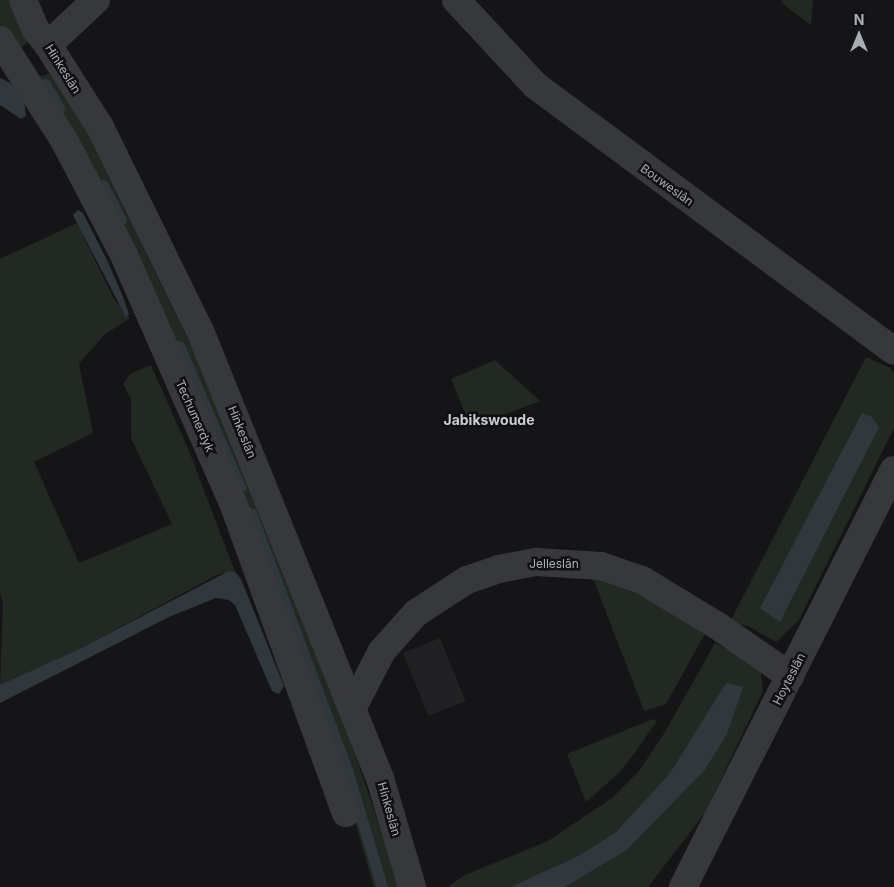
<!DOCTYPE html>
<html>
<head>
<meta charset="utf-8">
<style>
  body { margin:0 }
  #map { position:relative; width:894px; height:887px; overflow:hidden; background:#151517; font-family:Inter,sans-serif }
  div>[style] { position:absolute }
  .built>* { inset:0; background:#212123; transform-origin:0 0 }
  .green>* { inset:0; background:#222822 }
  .water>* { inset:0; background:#30383e }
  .stream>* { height:11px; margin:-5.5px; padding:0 5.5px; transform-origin:5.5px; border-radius:5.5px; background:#30383e }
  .street>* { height:28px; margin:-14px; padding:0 14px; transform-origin:14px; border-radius:14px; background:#37383b }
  span { translate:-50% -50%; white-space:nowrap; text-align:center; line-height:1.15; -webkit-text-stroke:5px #101012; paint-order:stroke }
  .street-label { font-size:12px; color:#a9adb5 }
  .neighbourhood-label { font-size:14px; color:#c9ccd2; font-weight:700 }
  .north { position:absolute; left:834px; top:10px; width:50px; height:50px; -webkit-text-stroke:4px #101012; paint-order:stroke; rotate:0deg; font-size:14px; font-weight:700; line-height:20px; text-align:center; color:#a9adb5 }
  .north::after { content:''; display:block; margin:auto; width:18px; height:22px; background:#a9adb5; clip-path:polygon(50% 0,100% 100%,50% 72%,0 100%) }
</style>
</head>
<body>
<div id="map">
  <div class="built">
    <i style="left:440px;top:638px;width:68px;height:40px;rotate:68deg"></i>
  </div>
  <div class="green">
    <i style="clip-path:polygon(0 0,13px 0,32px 40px,16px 51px,0 24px)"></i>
    <i style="clip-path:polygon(781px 0,813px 0,811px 25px,784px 5px)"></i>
    <i style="clip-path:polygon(49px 73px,86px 130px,214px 393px,349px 736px,400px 887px,374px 887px,355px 822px,37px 78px)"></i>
    <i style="clip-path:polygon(77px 223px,114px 299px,130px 318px,104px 335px,79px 364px,93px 433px,34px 462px,79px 563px,172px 524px,131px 438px,131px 399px,123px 384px,130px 374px,151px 365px,189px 451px,235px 572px,219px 574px,79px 649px,0 685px,3px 604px,0 592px,0 259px)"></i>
    <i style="clip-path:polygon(866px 357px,890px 368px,894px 374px,894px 428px,799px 620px,776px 642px,748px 626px,730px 622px)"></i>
    <i style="clip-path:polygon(495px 360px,540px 401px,471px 428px,451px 379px)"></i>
    <i style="clip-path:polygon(591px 573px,617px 580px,706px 632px,666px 704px,644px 711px)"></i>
    <i style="clip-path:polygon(715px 643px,760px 665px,763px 691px,705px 813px,648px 887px,565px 887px,627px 850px,704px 771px,726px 684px,670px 773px,616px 832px,578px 856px,510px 887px,447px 887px,465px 875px,548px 841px,612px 798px,639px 771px,665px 732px)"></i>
    <i style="clip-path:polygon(653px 719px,657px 721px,633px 755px,620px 772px,586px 802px,567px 754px)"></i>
  </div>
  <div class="water">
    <i style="clip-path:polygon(0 78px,12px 84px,24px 101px,26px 116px,21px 119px,0 105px)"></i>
    <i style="clip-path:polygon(78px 210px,83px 213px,108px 262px,123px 297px,129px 314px,126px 317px,77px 223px,73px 215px)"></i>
    <i style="clip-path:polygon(862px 413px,872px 417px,879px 427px,780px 622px,760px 608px)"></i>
    <i style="clip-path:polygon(227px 572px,235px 572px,241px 579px,284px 686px,279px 694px,272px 691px,235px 605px,229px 600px,216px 598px,169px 617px,0 703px,0 685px,79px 649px)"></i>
    <i style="clip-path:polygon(726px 683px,743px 687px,727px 734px,704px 771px,627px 850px,565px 887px,510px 887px,578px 856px,616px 832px,670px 773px)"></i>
  </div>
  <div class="stream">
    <i style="left:45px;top:84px;width:28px;rotate:60deg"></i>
    <i style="left:103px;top:185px;width:39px;rotate:63deg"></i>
    <i style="left:179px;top:346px;width:154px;rotate:66.6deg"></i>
    <i style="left:251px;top:513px;width:278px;rotate:69.5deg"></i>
    <i style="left:348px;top:773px;width:119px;rotate:73.4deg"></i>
  </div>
  <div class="street">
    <i style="left:23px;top:0;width:33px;rotate:67deg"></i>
    <i style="left:36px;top:30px;width:19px;rotate:51deg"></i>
    <i style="left:48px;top:45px;width:97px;rotate:57.6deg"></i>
    <i style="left:100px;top:127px;width:229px;rotate:63.9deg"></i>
    <i style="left:201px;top:333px;width:480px;rotate:68.1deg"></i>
    <i style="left:380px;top:778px;width:114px;rotate:73.6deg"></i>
    <i style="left:456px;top:0;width:117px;rotate:47.1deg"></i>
    <i style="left:536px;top:86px;width:445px;rotate:36.5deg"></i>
    <i style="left:0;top:40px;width:119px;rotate:57.4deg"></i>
    <i style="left:64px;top:140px;width:130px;rotate:62.4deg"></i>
    <i style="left:124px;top:255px;width:271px;rotate:66.3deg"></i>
    <i style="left:233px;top:503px;width:330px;rotate:70deg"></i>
    <i style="left:48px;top:45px;width:66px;rotate:-43.2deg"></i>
    <i style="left:352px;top:709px;width:65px;rotate:-62.7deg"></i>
    <i style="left:382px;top:651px;width:51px;rotate:-48.2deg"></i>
    <i style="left:416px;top:613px;width:61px;rotate:-32.9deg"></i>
    <i style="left:467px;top:580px;width:34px;rotate:-19deg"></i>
    <i style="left:499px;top:569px;width:38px;rotate:-11deg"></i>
    <i style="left:536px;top:562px;width:65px;rotate:3.5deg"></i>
    <i style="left:601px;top:566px;width:43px;rotate:18.9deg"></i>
    <i style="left:642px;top:580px;width:89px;rotate:31.2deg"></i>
    <i style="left:718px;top:626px;width:88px;rotate:34.8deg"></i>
    <i style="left:683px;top:887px;width:467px;rotate:-63.2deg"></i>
  </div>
  <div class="street-label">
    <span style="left:63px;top:69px;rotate:58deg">Hinkeslân</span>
    <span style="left:667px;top:185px;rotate:36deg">Bouweslân</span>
    <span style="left:195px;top:416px;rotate:66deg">Techumerdyk</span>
    <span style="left:242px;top:432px;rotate:68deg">Hinkeslân</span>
    <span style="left:554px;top:564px">Jelleslân</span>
    <span style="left:789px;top:679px;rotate:-63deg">Hoyteslân</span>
    <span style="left:389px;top:809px;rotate:74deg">Hinkeslân</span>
  </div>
  <div class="neighbourhood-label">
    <span style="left:489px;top:420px">Jabikswoude</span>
  </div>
  <div class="north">N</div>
</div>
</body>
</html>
